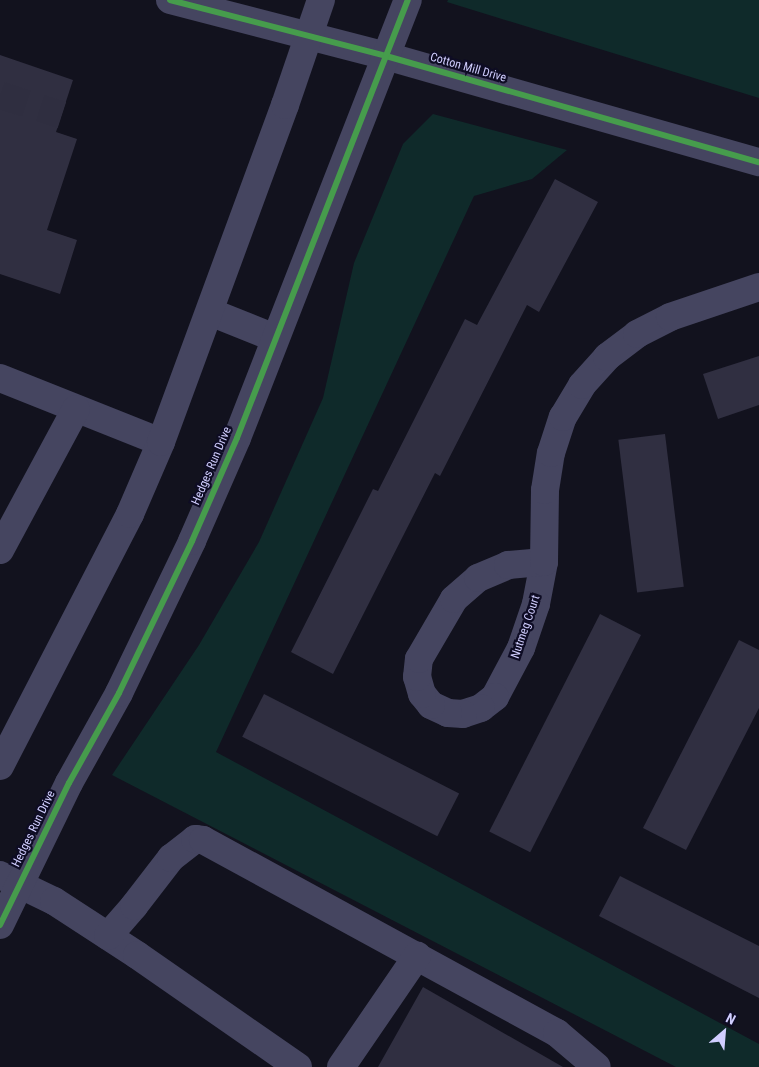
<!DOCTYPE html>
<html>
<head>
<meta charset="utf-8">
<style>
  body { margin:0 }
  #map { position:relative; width:759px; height:1067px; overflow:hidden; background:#12121e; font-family:"Roboto Condensed",sans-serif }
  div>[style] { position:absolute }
  .green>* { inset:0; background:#0f2a2a }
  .building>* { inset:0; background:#302f41; transform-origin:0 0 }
  .minor-tunnel>* { height:28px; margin-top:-14px; transform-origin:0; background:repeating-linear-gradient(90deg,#2f2e40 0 28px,transparent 0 42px) }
  .minor>* { height:28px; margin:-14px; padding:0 14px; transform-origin:14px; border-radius:14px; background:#454560 }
  .cycleway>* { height:6px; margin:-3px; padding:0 3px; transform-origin:3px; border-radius:3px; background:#469c4c }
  span { translate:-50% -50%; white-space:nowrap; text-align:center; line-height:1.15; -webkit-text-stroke:4.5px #0e0c24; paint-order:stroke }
  .street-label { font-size:12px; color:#d1ceff }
  .north { position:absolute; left:699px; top:1007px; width:50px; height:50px; -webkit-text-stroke:4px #0e0c24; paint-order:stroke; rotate:27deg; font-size:14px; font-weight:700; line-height:20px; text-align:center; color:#d1ceff }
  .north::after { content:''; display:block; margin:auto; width:18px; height:22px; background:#d1ceff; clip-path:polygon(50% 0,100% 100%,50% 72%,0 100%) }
</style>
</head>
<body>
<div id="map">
  <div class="green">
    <i style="clip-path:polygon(448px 0,759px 0,759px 98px,447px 2px)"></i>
    <i style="clip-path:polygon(433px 114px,567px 150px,532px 179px,474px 196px,216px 752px,759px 1044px,759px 1067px,676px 1067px,112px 775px,199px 645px,259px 542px,323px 398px,354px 263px,403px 144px)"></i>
  </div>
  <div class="building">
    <i style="clip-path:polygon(0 55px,73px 80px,56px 132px,77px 139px,47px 230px,77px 240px,60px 294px,0 274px)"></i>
    <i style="clip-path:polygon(555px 179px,598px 202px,539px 312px,527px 305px,440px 476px,435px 473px,333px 674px,291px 652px,373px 489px,378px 491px,465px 319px,477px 325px)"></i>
    <i style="clip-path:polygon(759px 356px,759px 405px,718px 419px,703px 374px)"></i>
    <i style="left:665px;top:434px;width:154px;height:47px;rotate:83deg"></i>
    <i style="left:600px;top:614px;width:46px;height:244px;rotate:27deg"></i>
    <i style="clip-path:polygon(739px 640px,759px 650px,759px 708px,686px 850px,643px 828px)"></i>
    <i style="left:264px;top:694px;width:219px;height:48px;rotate:27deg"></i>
    <i style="clip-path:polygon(620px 876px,759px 946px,759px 998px,599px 916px)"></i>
    <i style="clip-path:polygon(423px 987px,563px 1067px,378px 1067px)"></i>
  </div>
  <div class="minor-tunnel">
    <i style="left:0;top:95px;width:65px;rotate:17.9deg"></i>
  </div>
  <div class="minor">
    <i style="left:170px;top:0;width:223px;rotate:14.5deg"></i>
    <i style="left:386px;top:56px;width:388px;rotate:15.9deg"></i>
    <i style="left:210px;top:312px;width:70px;rotate:21.8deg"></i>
    <i style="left:0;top:378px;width:173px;rotate:21.7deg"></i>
    <i style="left:0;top:550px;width:160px;rotate:-61.7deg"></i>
    <i style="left:544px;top:562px;width:43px;rotate:100.8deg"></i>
    <i style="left:536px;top:604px;width:46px;rotate:108.8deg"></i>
    <i style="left:521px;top:648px;width:55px;rotate:118deg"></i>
    <i style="left:495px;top:697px;width:18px;rotate:142deg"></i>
    <i style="left:481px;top:708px;width:19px;rotate:162deg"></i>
    <i style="left:463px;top:714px;width:15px;rotate:-176deg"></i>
    <i style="left:448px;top:713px;width:19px;rotate:-155deg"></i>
    <i style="left:431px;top:705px;width:14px;rotate:-129deg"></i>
    <i style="left:422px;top:694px;width:18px;rotate:-106deg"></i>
    <i style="left:417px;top:677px;width:18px;rotate:-84deg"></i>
    <i style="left:419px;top:659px;width:69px;rotate:-59.7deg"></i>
    <i style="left:454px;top:599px;width:32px;rotate:-41deg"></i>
    <i style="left:478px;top:578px;width:33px;rotate:-23deg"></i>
    <i style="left:508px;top:565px;width:36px;rotate:-5deg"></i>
    <i style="left:544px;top:562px;width:72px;rotate:-89.2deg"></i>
    <i style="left:545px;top:490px;width:37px;rotate:-81deg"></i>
    <i style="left:551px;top:453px;width:38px;rotate:-72deg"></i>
    <i style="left:563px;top:417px;width:37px;rotate:-59deg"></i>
    <i style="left:582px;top:385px;width:38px;rotate:-48deg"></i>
    <i style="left:607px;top:357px;width:38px;rotate:-37deg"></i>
    <i style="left:637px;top:334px;width:37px;rotate:-27deg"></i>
    <i style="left:670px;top:317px;width:94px;rotate:-18.6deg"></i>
    <i style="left:0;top:766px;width:284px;rotate:-62.7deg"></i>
    <i style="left:130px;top:514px;width:78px;rotate:-66.7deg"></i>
    <i style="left:161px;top:442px;width:359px;rotate:-69.8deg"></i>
    <i style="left:285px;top:105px;width:111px;rotate:-71.1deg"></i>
    <i style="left:0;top:875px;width:60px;rotate:25.7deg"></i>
    <i style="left:54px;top:901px;width:99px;rotate:33deg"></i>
    <i style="left:137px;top:955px;width:196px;rotate:34.8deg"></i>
    <i style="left:0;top:925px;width:158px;rotate:-64.1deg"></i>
    <i style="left:69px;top:783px;width:103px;rotate:-60.9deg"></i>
    <i style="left:119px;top:693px;width:169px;rotate:-64.3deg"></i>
    <i style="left:192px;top:541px;width:112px;rotate:-66.4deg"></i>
    <i style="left:237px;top:438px;width:470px;rotate:-68.7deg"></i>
    <i style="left:108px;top:936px;width:40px;rotate:-49deg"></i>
    <i style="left:134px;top:906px;width:61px;rotate:-52.4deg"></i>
    <i style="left:171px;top:858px;width:31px;rotate:-38deg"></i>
    <i style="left:195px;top:839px;width:8px;rotate:7deg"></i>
    <i style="left:203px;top:840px;width:403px;rotate:28.6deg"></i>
    <i style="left:557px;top:1033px;width:52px;rotate:40.4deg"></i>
    <i style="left:341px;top:1067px;width:135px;rotate:-55.6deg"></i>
  </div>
  <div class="cycleway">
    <i style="left:170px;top:0;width:223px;rotate:14.5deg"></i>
    <i style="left:386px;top:56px;width:388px;rotate:15.9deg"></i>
    <i style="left:0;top:925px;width:158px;rotate:-64.1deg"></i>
    <i style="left:69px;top:783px;width:103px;rotate:-60.9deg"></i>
    <i style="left:119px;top:693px;width:169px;rotate:-64.3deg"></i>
    <i style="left:192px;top:541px;width:112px;rotate:-66.4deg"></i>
    <i style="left:237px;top:438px;width:470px;rotate:-68.7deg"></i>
  </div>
  <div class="street-label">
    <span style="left:468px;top:68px;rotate:16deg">Cotton Mill Drive</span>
    <span style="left:212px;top:466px;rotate:-67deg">Hedges Run Drive</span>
    <span style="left:526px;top:627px;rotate:-71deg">Nutmeg Court</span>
    <span style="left:34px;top:829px;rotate:-64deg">Hedges Run Drive</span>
  </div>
  <div class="north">N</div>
</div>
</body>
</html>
